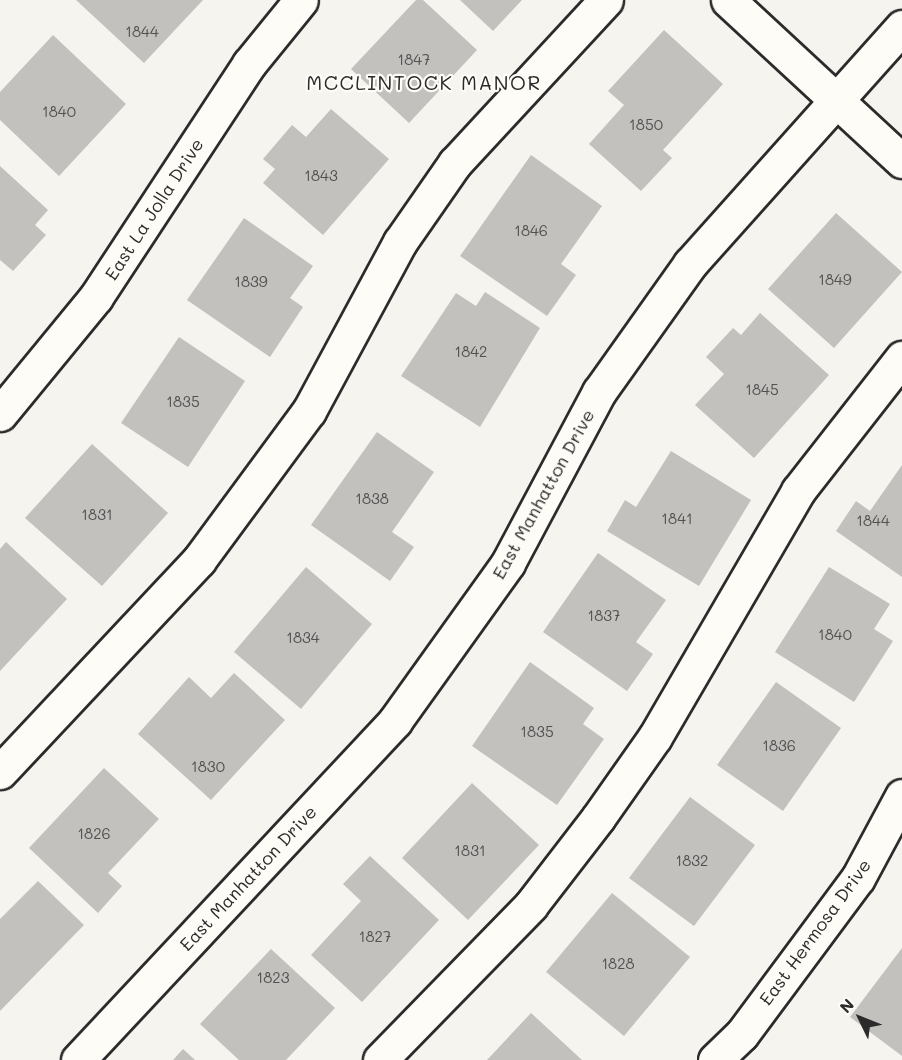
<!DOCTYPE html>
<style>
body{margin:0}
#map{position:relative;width:902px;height:1060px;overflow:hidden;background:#f5f4ef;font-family:Mali,sans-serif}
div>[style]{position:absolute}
.building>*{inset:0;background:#c2c1be}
.roads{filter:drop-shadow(2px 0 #2b2b2b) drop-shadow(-2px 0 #2b2b2b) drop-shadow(0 2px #2b2b2b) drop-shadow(0 -2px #2b2b2b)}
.minor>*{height:33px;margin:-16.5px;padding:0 16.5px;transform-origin:16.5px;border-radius:16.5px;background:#fdfcf7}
span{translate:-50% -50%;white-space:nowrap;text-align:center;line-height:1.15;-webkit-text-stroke:4.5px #fdfcf7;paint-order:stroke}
.number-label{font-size:15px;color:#515050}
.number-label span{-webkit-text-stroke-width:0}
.street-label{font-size:18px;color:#2b2b2b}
.neighbourhood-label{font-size:20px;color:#2b2b2b;letter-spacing:1.5px}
.north{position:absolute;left:830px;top:988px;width:60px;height:60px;-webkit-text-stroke:4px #fdfcf7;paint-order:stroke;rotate:313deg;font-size:16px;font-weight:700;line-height:24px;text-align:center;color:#2b2b2b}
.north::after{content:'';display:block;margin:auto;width:21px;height:27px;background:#2b2b2b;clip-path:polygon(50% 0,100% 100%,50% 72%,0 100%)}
</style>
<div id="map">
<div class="building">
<div style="clip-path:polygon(76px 0,203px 0,144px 63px)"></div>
<div style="clip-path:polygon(416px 0,423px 0,477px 50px,409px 123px,351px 69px)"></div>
<div style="clip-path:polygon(460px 0,522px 0,493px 31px)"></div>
<div style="clip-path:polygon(664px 30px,723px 84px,663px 150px,672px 158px,641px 191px,589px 144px,624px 105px,608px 91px)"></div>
<div style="clip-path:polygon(53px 35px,126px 104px,59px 176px,0 120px,0 92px)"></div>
<div style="clip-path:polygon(331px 109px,389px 159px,323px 235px,263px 183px,275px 169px,263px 159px,292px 125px,306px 137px)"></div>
<div style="clip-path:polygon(531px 155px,602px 206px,561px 264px,576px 275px,547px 316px,460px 256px)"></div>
<div style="clip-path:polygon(0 166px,48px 210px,35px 225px,46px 235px,13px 271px,0 260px)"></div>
<div style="clip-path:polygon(836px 213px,902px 272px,834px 348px,768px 289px)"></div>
<div style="clip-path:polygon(244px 218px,313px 266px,290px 298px,303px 307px,270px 357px,187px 300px)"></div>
<div style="clip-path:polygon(485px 292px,540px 328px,480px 427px,401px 376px,456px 293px,476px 306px)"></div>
<div style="clip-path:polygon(760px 313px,829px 375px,754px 458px,695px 405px,724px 374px,706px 357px,733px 328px,741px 335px)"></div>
<div style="clip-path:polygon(179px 337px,245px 381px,188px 467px,121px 423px)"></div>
<div style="clip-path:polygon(377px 432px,434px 472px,392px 532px,414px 547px,390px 581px,311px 525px)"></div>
<div style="clip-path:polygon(92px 444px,168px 513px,102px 586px,25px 518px)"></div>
<div style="clip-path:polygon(671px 451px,751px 500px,699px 586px,607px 531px,625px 500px,636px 507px)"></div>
<div style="clip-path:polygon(902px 465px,902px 577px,836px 531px,856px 501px,870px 511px)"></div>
<div style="clip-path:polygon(6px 542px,67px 599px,0 671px,0 549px)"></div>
<div style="clip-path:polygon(598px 553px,666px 600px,636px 642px,653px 654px,627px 691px,543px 632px)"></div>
<div style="clip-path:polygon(306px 567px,372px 624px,301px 709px,234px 652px)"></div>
<div style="clip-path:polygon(829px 567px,890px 604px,874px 629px,893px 641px,854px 702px,775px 652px)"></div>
<div style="clip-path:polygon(530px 662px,594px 708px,583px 724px,604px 739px,557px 805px,472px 746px)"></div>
<div style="clip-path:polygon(234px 673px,285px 720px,211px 800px,138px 734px,189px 677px,211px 698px)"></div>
<div style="clip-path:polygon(776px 682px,841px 728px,783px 811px,717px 765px)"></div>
<div style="clip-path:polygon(104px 768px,159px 819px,108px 873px,122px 886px,98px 913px,29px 848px)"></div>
<div style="clip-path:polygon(472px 783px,539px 845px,468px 920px,402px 858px)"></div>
<div style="clip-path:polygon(690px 797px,755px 845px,694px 926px,629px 878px)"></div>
<div style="clip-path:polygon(370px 856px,439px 920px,362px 1002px,311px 955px,361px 901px,343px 884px)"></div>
<div style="clip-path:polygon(38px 881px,84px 925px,0 1011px,0 919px)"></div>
<div style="clip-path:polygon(612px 893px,690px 957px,624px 1036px,546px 972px)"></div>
<div style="clip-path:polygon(902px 948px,902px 1056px,850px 1017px)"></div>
<div style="clip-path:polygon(271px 949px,335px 1008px,286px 1060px,239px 1060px,200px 1024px)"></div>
<div style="clip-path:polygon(531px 1013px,582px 1060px,487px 1060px)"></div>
<div style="clip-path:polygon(183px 1049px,195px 1060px,173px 1060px)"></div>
</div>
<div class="roads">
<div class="minor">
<div style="left:728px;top:0;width:237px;rotate:42.8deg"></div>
<div style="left:0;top:414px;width:151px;rotate:-50.6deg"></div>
<div style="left:96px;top:297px;width:279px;rotate:-56.7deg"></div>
<div style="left:249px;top:64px;width:82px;rotate:-50.9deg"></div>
<div style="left:0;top:772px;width:291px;rotate:-46.8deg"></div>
<div style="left:199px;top:560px;width:185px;rotate:-53.6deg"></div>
<div style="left:309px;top:411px;width:192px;rotate:-61.7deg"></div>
<div style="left:400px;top:242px;width:96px;rotate:-55.2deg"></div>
<div style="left:455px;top:163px;width:222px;rotate:-47.2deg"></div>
<div style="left:78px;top:1060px;width:464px;rotate:-46.9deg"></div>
<div style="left:395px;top:721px;width:194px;rotate:-54.4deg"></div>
<div style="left:508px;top:563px;width:194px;rotate:-62deg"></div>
<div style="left:599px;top:392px;width:157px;rotate:-54.6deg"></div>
<div style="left:690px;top:264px;width:318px;rotate:-48.2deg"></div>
<div style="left:380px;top:1060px;width:216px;rotate:-45.7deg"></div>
<div style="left:531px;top:905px;width:110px;rotate:-52.4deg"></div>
<div style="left:598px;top:818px;width:99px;rotate:-54.9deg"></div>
<div style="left:655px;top:737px;width:285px;rotate:-59.8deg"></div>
<div style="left:798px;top:491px;width:169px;rotate:-52deg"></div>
<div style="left:715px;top:1060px;width:37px;rotate:-44deg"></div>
<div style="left:742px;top:1034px;width:194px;rotate:-53.4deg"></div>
<div style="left:858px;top:878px;width:93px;rotate:-61.8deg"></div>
</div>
</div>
<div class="number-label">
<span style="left:142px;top:32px">1844</span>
<span style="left:414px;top:60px">1847</span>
<span style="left:59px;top:112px">1840</span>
<span style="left:646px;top:125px">1850</span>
<span style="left:321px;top:176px">1843</span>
<span style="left:531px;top:231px">1846</span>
<span style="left:835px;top:280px">1849</span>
<span style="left:251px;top:282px">1839</span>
<span style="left:471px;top:352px">1842</span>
<span style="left:762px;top:390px">1845</span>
<span style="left:183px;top:402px">1835</span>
<span style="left:372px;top:499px">1838</span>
<span style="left:97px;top:515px">1831</span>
<span style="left:677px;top:519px">1841</span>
<span style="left:873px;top:521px">1844</span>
<span style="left:604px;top:616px">1837</span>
<span style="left:835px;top:635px">1840</span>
<span style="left:303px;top:638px">1834</span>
<span style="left:537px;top:732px">1835</span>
<span style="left:779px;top:746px">1836</span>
<span style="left:208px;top:767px">1830</span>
<span style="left:94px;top:834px">1826</span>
<span style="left:470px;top:851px">1831</span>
<span style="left:692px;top:861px">1832</span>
<span style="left:375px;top:937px">1827</span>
<span style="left:618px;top:964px">1828</span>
<span style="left:273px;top:978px">1823</span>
</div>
<div class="street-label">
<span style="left:154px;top:209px;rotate:-57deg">East La Jolla Drive</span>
<span style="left:543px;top:494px;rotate:-61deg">East Manhatton Drive</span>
<span style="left:248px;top:878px;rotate:-47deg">East Manhatton Drive</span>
<span style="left:815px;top:932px;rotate:-54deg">East Hermosa Drive</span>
</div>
<div class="neighbourhood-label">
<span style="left:424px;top:82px">MCCLINTOCK MANOR</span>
</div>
<div class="north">N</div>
</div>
